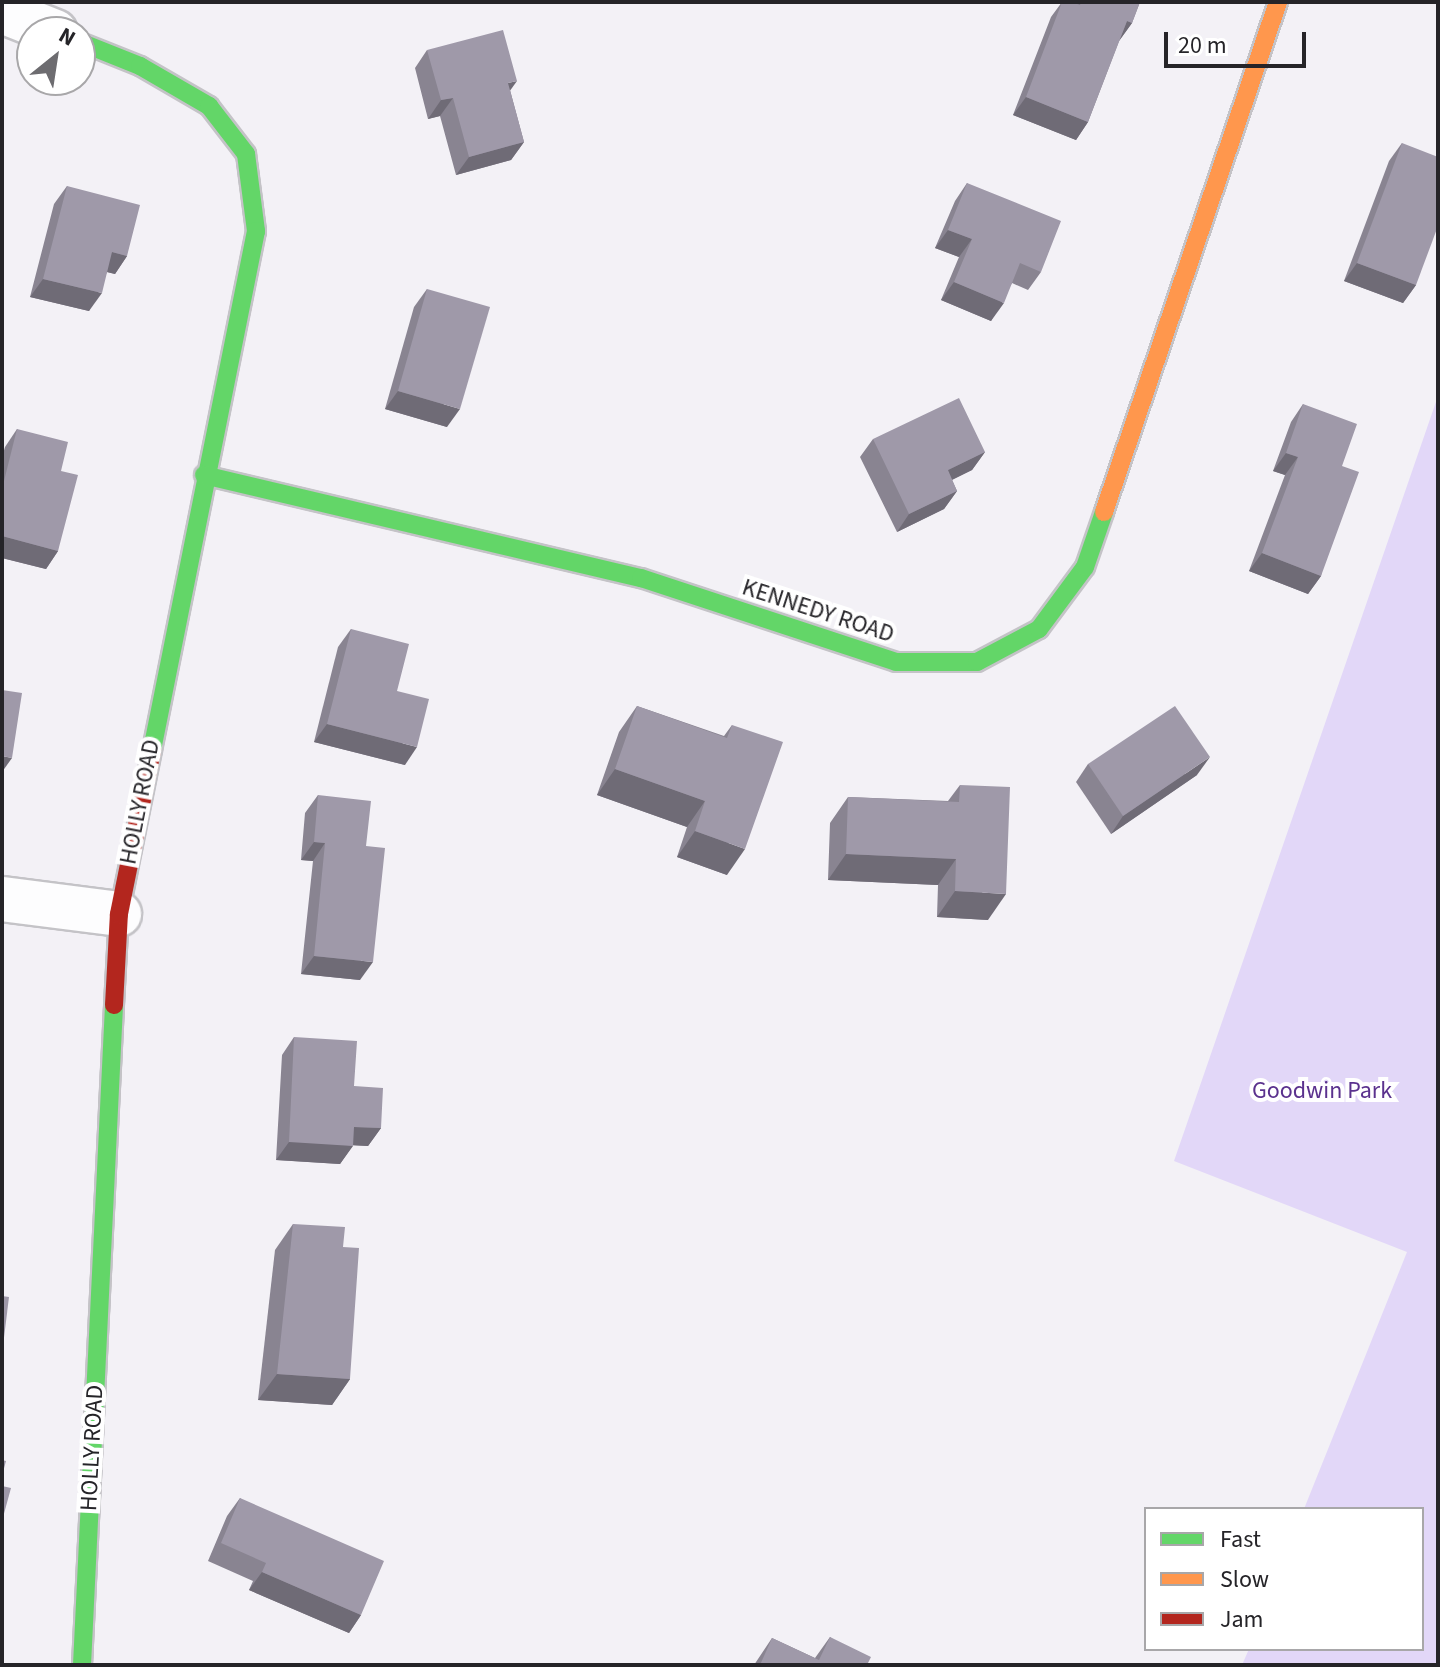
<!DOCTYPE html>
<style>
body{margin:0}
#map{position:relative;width:1440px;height:1667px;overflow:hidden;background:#f3f1f6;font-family:"Source Sans 3",sans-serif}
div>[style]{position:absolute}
.green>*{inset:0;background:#e2d7f8}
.roads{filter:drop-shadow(2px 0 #c4c3c7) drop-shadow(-2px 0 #c4c3c7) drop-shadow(0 2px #c4c3c7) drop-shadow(0 -2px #c4c3c7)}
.street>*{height:44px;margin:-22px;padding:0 22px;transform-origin:22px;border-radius:22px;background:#fdfdfe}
.fast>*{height:18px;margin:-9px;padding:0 9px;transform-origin:9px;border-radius:9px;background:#63d668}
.slow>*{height:18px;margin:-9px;padding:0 9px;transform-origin:9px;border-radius:9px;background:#ff974d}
.jam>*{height:18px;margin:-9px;padding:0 9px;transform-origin:9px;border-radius:9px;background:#b3261e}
.wall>*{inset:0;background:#898491}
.shaded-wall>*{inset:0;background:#6f6b76}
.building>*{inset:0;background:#9f99a9}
span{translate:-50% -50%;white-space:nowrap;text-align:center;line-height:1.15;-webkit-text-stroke:8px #fff;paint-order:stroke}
.street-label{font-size:24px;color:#252428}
.park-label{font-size:24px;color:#5b328e}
.frame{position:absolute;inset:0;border:4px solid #252428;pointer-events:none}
.legend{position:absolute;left:1144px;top:1507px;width:280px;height:144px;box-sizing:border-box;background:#fff;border:2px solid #a8a7a9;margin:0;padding:10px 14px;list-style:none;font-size:24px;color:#252428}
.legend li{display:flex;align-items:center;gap:16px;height:40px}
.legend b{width:40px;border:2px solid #a8a7a9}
.north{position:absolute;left:16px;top:16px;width:80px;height:80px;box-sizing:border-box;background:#fff;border:2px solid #a8a7a9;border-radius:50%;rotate:30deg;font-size:22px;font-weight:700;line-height:32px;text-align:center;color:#252428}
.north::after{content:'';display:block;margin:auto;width:28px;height:36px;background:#6d6c70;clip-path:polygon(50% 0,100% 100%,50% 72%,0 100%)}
.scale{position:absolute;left:1164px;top:32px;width:142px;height:36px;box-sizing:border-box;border:4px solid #252428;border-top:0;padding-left:10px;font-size:24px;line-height:28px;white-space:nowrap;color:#252428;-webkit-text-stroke:6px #fff;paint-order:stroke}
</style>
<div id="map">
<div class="green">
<div style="clip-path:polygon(1438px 396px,1438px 1665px,1242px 1665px,1249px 1649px,1422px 1649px,1422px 1509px,1304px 1509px,1407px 1252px,1174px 1161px)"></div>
</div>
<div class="roads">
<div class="street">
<div style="left:2px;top:11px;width:57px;rotate:21.6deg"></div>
<div style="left:2px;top:899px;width:118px;rotate:7.3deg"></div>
</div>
<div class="fast">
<div style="left:80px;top:42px;width:65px;rotate:21.8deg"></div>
<div style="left:140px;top:66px;width:80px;rotate:30.1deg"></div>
<div style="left:209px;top:106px;width:61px;rotate:52.4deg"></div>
<div style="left:246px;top:154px;width:78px;rotate:82.6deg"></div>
<div style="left:256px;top:231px;width:529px;rotate:101.33deg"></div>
<div style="left:204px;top:475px;width:449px;rotate:13.3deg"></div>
<div style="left:641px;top:578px;width:268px;rotate:18.2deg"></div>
<div style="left:896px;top:662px;width:81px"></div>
<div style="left:977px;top:662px;width:70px;rotate:-28deg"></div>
<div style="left:1039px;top:629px;width:77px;rotate:-53.4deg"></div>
<div style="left:1085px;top:567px;width:58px;rotate:-70.9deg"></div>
<div style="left:82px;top:1665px;width:661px;rotate:-87.22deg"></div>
</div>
<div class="slow">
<div style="left:1104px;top:512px;width:539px;rotate:-71.16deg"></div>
</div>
<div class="jam">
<div style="left:114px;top:1005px;width:91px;rotate:-86.9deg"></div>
<div style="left:119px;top:914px;width:167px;rotate:-78.6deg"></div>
</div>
</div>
<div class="wall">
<div style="clip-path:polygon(1062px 2px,1075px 3px,1075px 2px,1140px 2px,1132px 23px,1119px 41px,1088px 122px,1076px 140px,1013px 115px,1051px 17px)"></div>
<div style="clip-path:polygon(427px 50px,510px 90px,524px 142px,511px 160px,456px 175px,440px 116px,428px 119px,415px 68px)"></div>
<div style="clip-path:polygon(1402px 143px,1416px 285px,1403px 303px,1344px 281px,1389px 161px)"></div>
<div style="clip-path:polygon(967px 183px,1041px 272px,1028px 290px,1012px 283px,991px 321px,941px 300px,959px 257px,935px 248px,955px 201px)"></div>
<div style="clip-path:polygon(67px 186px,127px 256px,115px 274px,107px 272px,89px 311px,30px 297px,54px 204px)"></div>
<div style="clip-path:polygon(427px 289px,447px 427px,385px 409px,414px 307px)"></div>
<div style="clip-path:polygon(1303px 404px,1342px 466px,1321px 576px,1308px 594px,1249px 571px,1285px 475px,1273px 471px,1291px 422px)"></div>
<div style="clip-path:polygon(17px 429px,61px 471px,58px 551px,46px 569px,2px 558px,2px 457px,5px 447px)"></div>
<div style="clip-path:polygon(873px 439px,985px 452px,972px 470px,952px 480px,957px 491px,944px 509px,897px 532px,860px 457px)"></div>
<div style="clip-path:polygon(351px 629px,397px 691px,405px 765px,314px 742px,338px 647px)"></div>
<div style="clip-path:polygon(637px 706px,724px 736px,732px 725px,727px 875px,677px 857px,687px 827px,597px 795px,619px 732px)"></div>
<div style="clip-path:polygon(1088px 764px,1197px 775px,1111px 834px,1076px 782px)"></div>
<div style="clip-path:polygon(960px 785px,988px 920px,937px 917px,938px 885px,828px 880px,830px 823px,848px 797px,948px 801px)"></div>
<div style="clip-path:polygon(318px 795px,366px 846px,360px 980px,301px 974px,313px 861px,301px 860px,305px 813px)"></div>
<div style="clip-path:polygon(294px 1037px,354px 1086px,381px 1128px,368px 1146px,353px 1145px,340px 1164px,276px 1160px,282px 1055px)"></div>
<div style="clip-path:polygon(293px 1224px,343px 1247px,350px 1379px,332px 1405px,258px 1400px,275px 1250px)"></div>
<div style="clip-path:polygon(240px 1498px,361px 1615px,349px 1633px,249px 1590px,253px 1581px,208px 1561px,227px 1516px)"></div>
<div style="clip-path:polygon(830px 1637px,867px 1665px,754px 1665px,772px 1638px,815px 1658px)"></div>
</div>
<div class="shaded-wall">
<div style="clip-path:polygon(1127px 21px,1132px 23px,1119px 41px)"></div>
<div style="clip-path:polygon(517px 81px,504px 99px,508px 83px)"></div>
<div style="clip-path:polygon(1026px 97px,1088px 122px,1076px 140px,1013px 115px)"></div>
<div style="clip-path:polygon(453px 98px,440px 116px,428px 119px,441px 100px)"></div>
<div style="clip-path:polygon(524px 142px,511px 160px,456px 175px,469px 157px)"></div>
<div style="clip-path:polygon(948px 230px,972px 239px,959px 257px,935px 248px)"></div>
<div style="clip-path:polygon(112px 252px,127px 256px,115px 274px,99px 270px)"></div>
<div style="clip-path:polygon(1357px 263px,1416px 285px,1403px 303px,1344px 281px)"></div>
<div style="clip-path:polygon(43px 279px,102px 293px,89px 311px,30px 297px)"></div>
<div style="clip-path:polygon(954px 282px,1004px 303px,991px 321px,941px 300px)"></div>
<div style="clip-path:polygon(398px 391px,460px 409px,447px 427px,385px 409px)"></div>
<div style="clip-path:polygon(985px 452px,972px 470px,935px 488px,948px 470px)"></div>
<div style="clip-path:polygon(1286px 453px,1298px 457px,1285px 475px,1273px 471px)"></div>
<div style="clip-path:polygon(957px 491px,944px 509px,897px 532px,909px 514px)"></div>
<div style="clip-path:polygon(2px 536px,58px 551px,46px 569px,2px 558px)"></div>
<div style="clip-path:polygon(1262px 553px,1321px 576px,1308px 594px,1249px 571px)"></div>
<div style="clip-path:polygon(327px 724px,417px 747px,405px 765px,314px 742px)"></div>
<div style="clip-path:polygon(2px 756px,12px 758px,2px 772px)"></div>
<div style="clip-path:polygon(1210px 757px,1197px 775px,1111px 834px,1123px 816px)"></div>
<div style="clip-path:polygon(615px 769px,705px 801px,687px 827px,597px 795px)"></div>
<div style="clip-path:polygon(695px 831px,745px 849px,727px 875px,677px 857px)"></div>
<div style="clip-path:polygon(314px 842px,325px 843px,313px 861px,301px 860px)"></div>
<div style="clip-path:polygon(846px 854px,956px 859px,938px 885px,828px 880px)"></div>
<div style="clip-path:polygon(955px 891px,1006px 894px,988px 920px,937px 917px)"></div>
<div style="clip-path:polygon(314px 956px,373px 962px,360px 980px,301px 974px)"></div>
<div style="clip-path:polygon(354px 1127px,381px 1128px,368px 1146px,346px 1145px,353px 1146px,340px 1164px,276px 1160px,289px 1142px)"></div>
<div style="clip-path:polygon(277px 1374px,350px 1379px,332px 1405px,258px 1400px)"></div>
<div style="clip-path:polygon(262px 1572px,361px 1615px,349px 1633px,249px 1590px)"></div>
</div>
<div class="building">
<div style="clip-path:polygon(1062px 2px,1072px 2px,1080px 5px,1081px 2px,1140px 2px,1132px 23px,1127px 21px,1088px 122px,1026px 97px)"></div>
<div style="clip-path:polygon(503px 30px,517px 81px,508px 83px,524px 142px,469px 157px,453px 98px,441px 100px,427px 50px)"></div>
<div style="clip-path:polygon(1402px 143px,1438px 157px,1438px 226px,1416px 285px,1357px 263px)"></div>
<div style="clip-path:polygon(967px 183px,1061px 221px,1041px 272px,1020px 263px,1004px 303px,954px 282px,972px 239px,948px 230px)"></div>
<div style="clip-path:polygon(67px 186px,140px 205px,127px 256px,112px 252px,102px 293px,43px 279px)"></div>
<div style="clip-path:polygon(427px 289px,490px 307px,460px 409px,398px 391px)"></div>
<div style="clip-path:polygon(959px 398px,985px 452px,948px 470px,957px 491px,909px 514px,873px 439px)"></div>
<div style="clip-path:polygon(1303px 404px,1357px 424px,1342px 466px,1359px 472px,1321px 576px,1262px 553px,1298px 457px,1286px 453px)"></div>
<div style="clip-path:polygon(17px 429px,68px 442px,61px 471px,78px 475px,58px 551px,2px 536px,2px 489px)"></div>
<div style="clip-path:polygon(351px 629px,409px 644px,397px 691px,429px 699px,417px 747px,327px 724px)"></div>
<div style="clip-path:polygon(2px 690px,22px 693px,12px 758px,2px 756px)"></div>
<div style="clip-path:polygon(637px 706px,727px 738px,732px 725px,783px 742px,745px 849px,695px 831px,705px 801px,615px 769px)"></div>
<div style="clip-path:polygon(1175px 706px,1210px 757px,1123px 816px,1088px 764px)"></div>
<div style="clip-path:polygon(960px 785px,1010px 787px,1006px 894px,955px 891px,956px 859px,846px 854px,848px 797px,959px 802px)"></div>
<div style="clip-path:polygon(318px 795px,371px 801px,366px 846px,385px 848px,373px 962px,314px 956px,325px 843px,314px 842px)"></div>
<div style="clip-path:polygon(294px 1037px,357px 1041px,354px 1086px,383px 1088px,381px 1128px,354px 1127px,353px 1146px,289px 1142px)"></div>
<div style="clip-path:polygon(293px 1224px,345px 1227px,343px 1247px,359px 1248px,350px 1379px,277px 1374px)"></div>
<div style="clip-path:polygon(2px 1296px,9px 1297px,2px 1354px)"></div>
<div style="clip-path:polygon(2px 1460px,6px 1461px,2px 1476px)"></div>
<div style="clip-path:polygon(2px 1486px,11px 1488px,2px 1521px)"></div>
<div style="clip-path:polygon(240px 1498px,384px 1561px,361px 1615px,262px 1572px,266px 1563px,221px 1543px)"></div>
<div style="clip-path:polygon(830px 1637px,871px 1657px,867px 1665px,760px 1665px,772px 1638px,819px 1660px)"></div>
</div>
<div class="street-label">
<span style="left:818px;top:611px;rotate:18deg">KENNEDY ROAD</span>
<span style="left:140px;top:802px;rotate:-79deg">HOLLY ROAD</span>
<span style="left:92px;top:1448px;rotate:-87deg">HOLLY ROAD</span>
</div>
<div class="park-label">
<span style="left:1322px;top:1091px">Goodwin Park</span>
</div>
<div class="frame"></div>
<ul class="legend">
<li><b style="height:10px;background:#63d668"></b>Fast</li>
<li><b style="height:10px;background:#ff974d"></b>Slow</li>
<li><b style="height:10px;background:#b3261e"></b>Jam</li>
</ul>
<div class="north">N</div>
<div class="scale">20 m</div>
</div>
